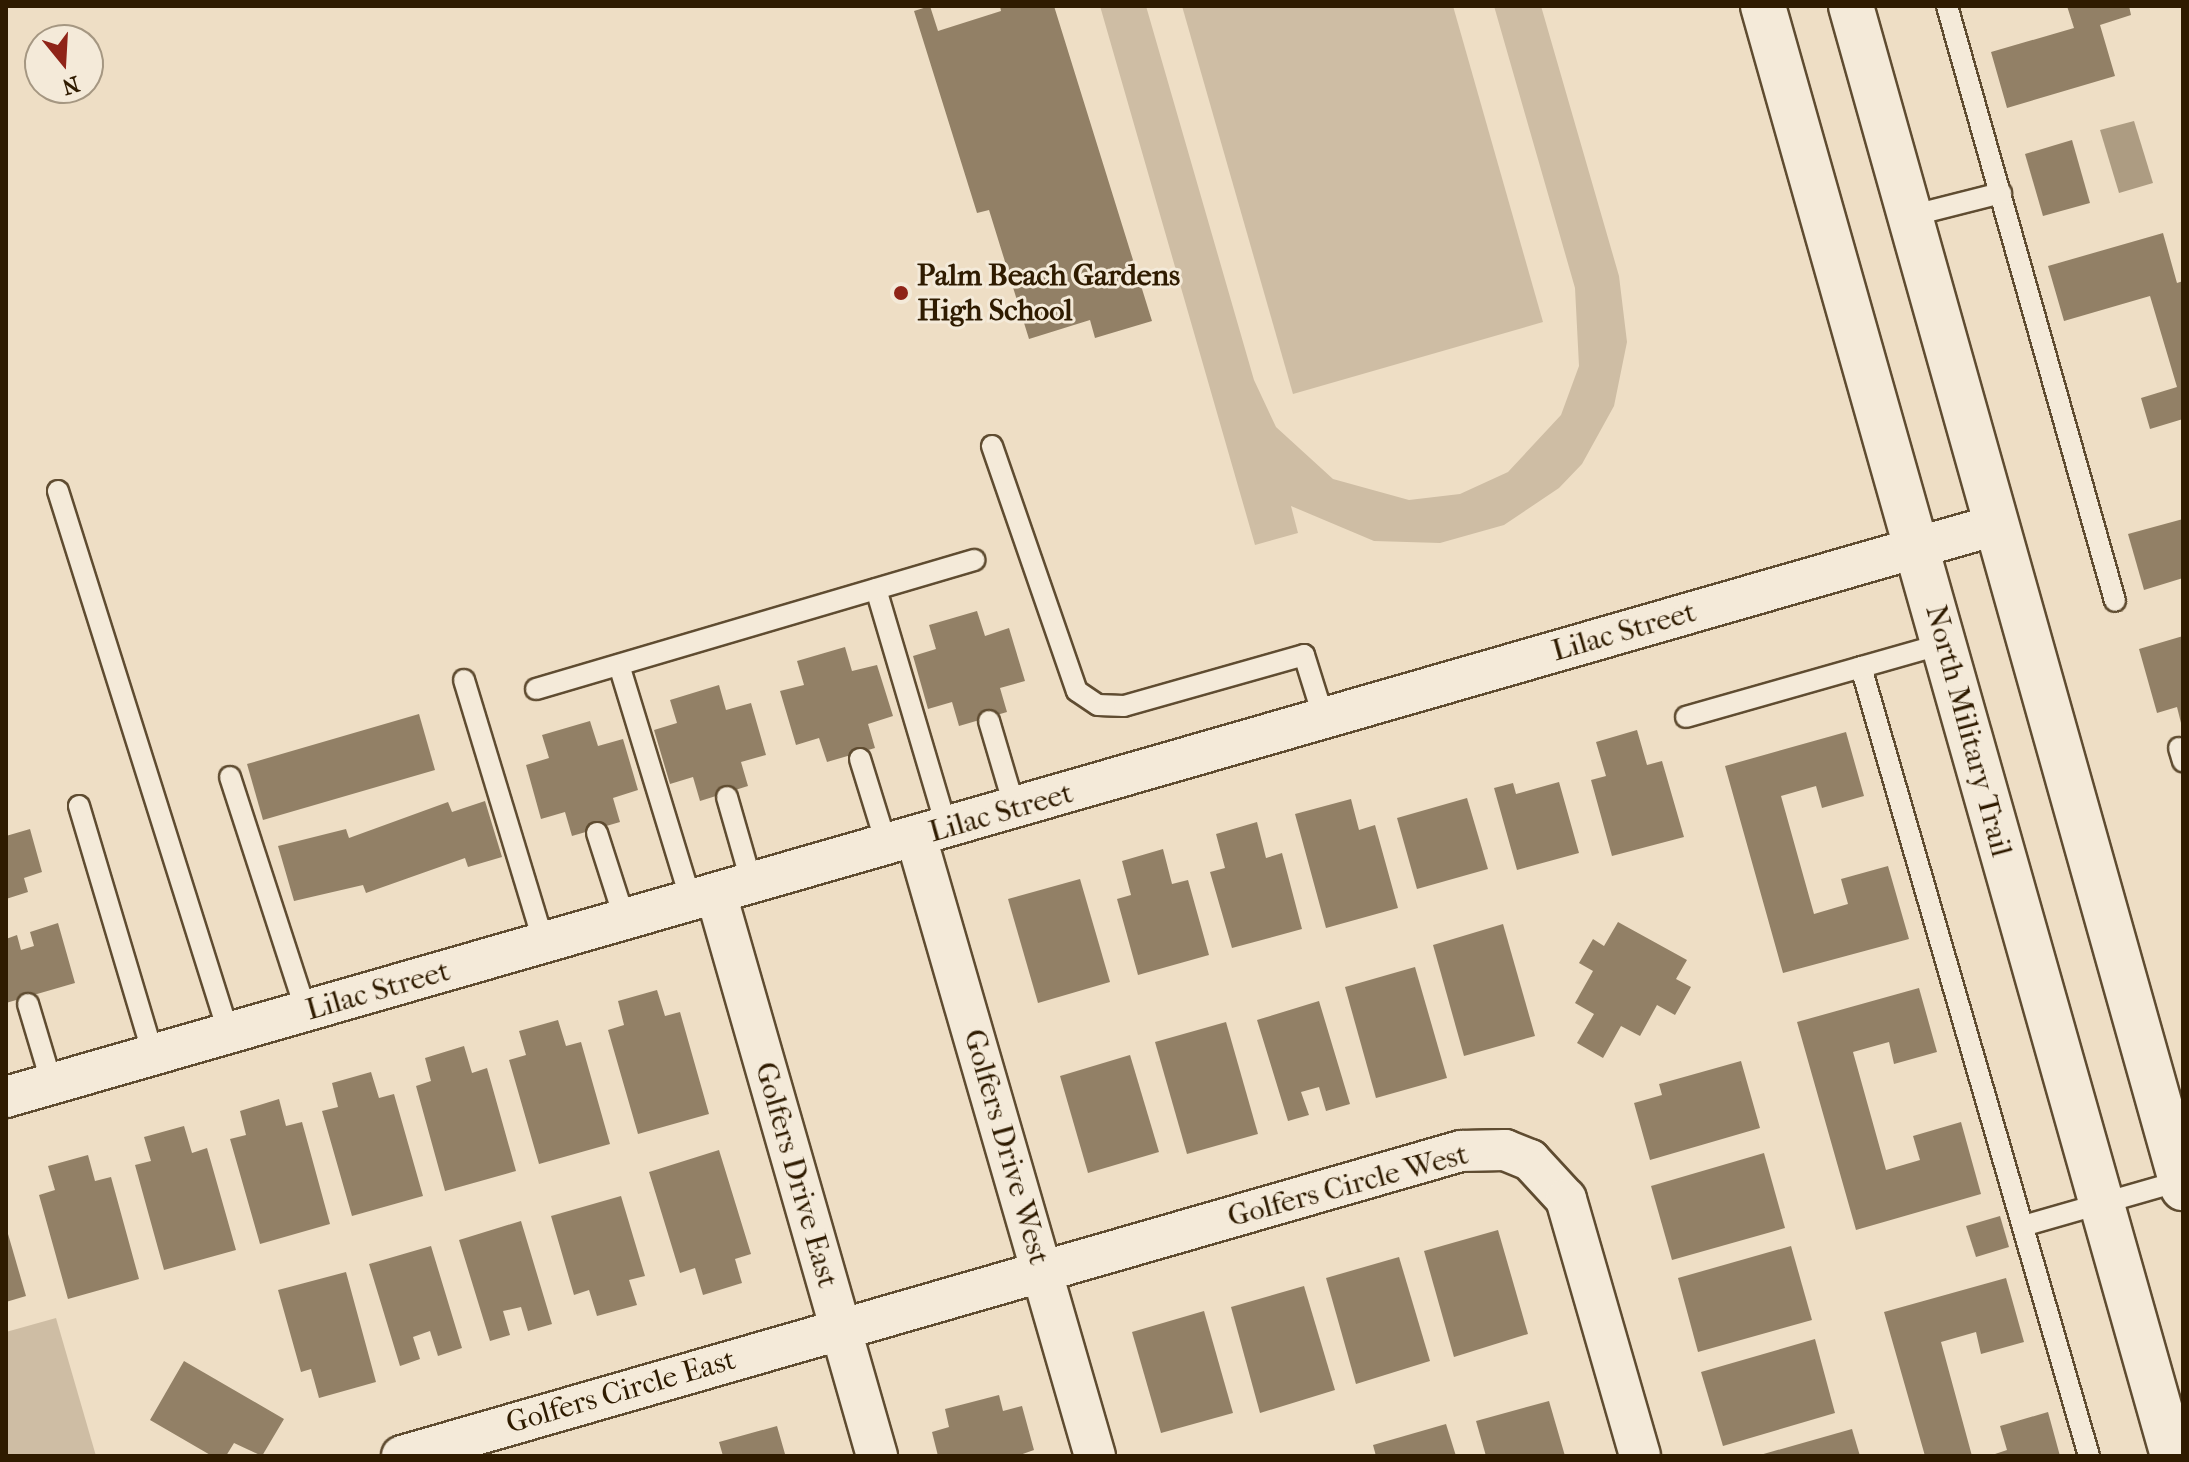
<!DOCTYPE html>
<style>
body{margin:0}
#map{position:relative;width:2189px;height:1462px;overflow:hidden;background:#eedec5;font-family:"IM FELL French Canon",serif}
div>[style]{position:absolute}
.green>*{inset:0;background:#cebda4}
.water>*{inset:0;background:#ad9c82}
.building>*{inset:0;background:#928066}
.roads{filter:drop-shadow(2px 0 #5f4c31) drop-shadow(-2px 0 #5f4c31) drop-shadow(0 2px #5f4c31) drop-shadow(0 -2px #5f4c31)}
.lane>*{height:20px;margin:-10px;padding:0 10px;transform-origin:10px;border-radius:10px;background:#f4ead9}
.street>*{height:40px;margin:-20px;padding:0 20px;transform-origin:20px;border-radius:20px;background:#f4ead9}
.secondary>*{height:44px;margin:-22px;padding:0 22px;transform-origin:22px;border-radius:22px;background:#f4ead9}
.dots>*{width:22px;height:22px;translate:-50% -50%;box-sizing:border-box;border:4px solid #f4ead9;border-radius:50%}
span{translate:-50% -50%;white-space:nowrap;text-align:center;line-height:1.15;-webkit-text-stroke:6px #f4ead9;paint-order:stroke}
.poi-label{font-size:30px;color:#2f1b00;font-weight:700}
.left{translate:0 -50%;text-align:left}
.street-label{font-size:30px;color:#2f1b00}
.frame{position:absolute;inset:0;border:8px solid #2f1b00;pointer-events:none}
.north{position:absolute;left:24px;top:24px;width:80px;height:80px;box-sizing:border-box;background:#f4ead9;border:2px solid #a59782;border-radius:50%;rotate:162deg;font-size:22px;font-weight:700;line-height:32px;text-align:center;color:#2f1b00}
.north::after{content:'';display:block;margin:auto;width:28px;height:36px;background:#8f2418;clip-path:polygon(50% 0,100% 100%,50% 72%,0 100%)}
</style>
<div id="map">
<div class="green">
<div style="clip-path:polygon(1100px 6px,1146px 6px,1254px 380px,1276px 427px,1333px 479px,1409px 500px,1460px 494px,1508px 472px,1561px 415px,1579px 366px,1575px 288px,1494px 6px,1541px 6px,1619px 276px,1627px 342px,1614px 406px,1582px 464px,1559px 488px,1504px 525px,1440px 543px,1374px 541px,1291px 506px,1298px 533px,1255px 545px)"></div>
<div style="clip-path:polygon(1182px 6px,1453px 6px,1543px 322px,1293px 394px)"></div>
<div style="clip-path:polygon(56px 1318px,96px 1456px,6px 1456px,6px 1332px)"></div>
</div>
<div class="water">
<div style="clip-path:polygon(2134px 121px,2153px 183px,2119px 193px,2100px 130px)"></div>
</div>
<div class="building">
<div style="clip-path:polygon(930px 6px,938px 31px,1001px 11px,1000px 6px,1054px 6px,1152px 321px,1095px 338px,1090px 320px,1029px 339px,989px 210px,977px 213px,914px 11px)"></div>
<div style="clip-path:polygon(2067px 6px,2129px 6px,2131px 15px,2100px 25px,2115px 76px,2007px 108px,1991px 52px,2074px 28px)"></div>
<div style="clip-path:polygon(2072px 140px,2090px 203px,2043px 216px,2025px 154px)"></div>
<div style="clip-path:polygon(2163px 233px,2177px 283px,2183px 281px,2183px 419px,2150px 429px,2141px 398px,2177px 387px,2150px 296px,2064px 321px,2048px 266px)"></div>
<div style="clip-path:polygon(2183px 519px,2183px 578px,2144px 590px,2128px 534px)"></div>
<div style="clip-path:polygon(977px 611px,985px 636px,1009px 628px,1025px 681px,1000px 688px,1007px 712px,959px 726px,952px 702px,928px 709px,913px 656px,936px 649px,929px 625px)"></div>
<div style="clip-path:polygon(2183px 636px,2183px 727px,2182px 727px,2177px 707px,2157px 713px,2139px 649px)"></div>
<div style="clip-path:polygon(845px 647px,852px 671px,877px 665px,893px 716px,868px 724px,875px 748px,827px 762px,819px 738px,796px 745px,780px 691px,804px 685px,797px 661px)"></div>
<div style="clip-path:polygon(719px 685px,726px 710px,751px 703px,766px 755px,741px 762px,748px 786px,700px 801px,693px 777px,670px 784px,654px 730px,677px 723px,670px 700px)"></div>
<div style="clip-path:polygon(419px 714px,435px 770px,263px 820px,247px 764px)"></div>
<div style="clip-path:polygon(590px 721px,598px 746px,623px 739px,638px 790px,613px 798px,620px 822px,572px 836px,565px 812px,541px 819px,526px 765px,549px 758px,542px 735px)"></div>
<div style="clip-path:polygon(1637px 730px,1647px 765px,1662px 761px,1684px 837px,1612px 856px,1591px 780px,1606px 776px,1596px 742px)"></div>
<div style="clip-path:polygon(1846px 732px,1864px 796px,1822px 808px,1816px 786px,1781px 796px,1814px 914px,1848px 904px,1841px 879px,1888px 866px,1909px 939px,1783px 973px,1725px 766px)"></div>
<div style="clip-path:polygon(1559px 782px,1579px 853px,1517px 870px,1494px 788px,1513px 783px,1516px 794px)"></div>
<div style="clip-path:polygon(1467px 798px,1488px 869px,1417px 889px,1397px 818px)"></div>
<div style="clip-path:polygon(1351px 799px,1359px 830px,1375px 825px,1398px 908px,1326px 928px,1295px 814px)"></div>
<div style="clip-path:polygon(485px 801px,502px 857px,468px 867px,465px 858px,366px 893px,363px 885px,294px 901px,278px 846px,346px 829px,349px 838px,448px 802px,452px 812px)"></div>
<div style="clip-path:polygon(1257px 822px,1266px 858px,1282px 853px,1302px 929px,1232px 948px,1210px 872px,1225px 868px,1216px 834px)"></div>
<div style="clip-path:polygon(30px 829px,42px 872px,24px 878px,28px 892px,6px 899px,6px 836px)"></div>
<div style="clip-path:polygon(1163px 849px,1172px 884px,1188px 880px,1209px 955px,1138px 975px,1117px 899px,1131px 895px,1122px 861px)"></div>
<div style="clip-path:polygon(1080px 879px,1110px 982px,1038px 1003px,1008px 899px)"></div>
<div style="clip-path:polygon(1618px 922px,1687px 960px,1676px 979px,1691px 987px,1675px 1015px,1657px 1005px,1640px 1036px,1621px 1026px,1603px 1058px,1577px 1043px,1594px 1014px,1575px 1003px,1593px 971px,1579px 963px,1593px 939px,1604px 946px)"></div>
<div style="clip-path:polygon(58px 923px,75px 983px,6px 1003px,6px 939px,17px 935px,21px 950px,34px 946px,30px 932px)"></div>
<div style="clip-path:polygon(1503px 924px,1535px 1036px,1464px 1056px,1433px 945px)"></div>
<div style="clip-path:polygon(1415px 967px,1447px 1078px,1376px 1098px,1345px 987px)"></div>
<div style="clip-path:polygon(1919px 988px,1937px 1052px,1894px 1064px,1889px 1042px,1853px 1052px,1886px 1170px,1920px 1160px,1913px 1136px,1961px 1122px,1981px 1194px,1856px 1230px,1797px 1022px)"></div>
<div style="clip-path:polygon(657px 990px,665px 1016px,680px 1012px,709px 1114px,638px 1134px,608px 1030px,624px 1025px,618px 1001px)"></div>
<div style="clip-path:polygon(1319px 1001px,1350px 1104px,1326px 1111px,1319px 1087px,1301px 1092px,1309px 1115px,1288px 1121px,1257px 1020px)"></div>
<div style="clip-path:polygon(558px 1020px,566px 1046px,581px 1042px,610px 1144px,539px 1164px,509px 1060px,526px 1055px,519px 1031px)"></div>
<div style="clip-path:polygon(1226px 1022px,1258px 1134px,1187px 1154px,1155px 1042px)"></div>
<div style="clip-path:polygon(464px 1046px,472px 1073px,487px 1068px,516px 1171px,445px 1191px,416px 1086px,431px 1081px,425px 1058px)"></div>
<div style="clip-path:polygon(1130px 1055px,1159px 1152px,1088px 1173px,1060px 1076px)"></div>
<div style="clip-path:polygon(1741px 1061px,1760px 1128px,1650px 1160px,1634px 1103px,1662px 1095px,1659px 1084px)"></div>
<div style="clip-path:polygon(371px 1072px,379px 1098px,394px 1094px,423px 1196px,352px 1216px,322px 1111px,338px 1107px,332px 1083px)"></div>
<div style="clip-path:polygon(279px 1099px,286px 1126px,302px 1122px,330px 1224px,260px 1244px,230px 1139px,246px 1135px,240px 1111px)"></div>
<div style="clip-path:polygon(184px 1126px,192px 1153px,207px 1148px,236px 1250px,164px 1270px,135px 1165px,151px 1161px,144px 1137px)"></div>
<div style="clip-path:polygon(719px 1150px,751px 1254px,735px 1259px,742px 1283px,703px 1295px,695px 1268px,680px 1273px,649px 1172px)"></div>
<div style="clip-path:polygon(1764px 1153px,1785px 1228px,1672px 1260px,1651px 1186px)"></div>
<div style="clip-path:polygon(88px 1155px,95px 1181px,111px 1177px,139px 1279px,68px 1299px,39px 1195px,55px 1190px,48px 1166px)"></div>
<div style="clip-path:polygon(621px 1196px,645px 1276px,629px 1280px,637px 1305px,597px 1316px,589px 1290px,574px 1295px,551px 1216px)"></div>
<div style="clip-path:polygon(2000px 1216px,2009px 1247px,1976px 1257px,1966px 1226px)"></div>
<div style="clip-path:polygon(521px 1221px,552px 1324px,528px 1331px,521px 1307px,503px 1311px,510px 1335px,490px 1341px,459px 1240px)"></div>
<div style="clip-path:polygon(6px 1227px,26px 1296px,6px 1302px)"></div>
<div style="clip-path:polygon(1498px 1230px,1528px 1334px,1454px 1357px,1424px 1251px)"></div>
<div style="clip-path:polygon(431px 1246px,462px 1348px,438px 1356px,430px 1331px,413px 1337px,420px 1359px,400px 1366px,369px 1264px)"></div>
<div style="clip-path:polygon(1791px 1246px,1812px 1320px,1698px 1352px,1678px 1278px)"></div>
<div style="clip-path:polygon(1399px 1257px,1430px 1361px,1356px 1384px,1326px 1278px)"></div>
<div style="clip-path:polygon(346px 1272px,376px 1382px,319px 1398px,311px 1369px,301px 1372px,278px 1290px)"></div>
<div style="clip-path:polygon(2006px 1278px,2024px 1342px,1981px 1354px,1976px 1332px,1941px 1342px,1972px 1456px,1925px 1456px,1884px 1312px)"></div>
<div style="clip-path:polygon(1304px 1286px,1335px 1390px,1260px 1413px,1231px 1307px)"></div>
<div style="clip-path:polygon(1204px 1311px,1233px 1413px,1161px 1433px,1132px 1332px)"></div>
<div style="clip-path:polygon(1815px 1339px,1835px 1413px,1723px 1446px,1701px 1372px)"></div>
<div style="clip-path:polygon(184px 1361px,284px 1419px,262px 1456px,234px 1443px,226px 1456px,212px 1456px,150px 1420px)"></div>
<div style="clip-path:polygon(999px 1395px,1003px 1411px,1022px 1406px,1034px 1450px,1017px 1456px,938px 1456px,932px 1432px,949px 1427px,945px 1409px)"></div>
<div style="clip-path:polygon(1549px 1401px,1565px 1456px,1486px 1456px,1476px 1421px)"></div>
<div style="clip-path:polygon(2048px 1412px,2060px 1456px,1989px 1456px,2007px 1450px,2000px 1426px)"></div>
<div style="clip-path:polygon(1446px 1424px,1456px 1456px,1376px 1456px,1373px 1445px)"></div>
<div style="clip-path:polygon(777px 1426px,785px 1454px,794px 1456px,723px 1456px,719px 1442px)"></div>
<div style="clip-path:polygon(1852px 1429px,1860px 1456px,1761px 1456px,1760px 1455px)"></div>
</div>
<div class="roads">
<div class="lane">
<div style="left:1947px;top:6px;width:618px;rotate:74.23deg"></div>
<div style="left:1910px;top:216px;width:94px;rotate:-14.2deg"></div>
<div style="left:992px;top:446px;width:259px;rotate:70.9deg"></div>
<div style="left:1077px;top:691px;width:25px;rotate:34deg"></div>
<div style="left:1098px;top:705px;width:26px;rotate:2deg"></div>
<div style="left:1124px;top:706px;width:187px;rotate:-15.8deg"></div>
<div style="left:1304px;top:655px;width:67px;rotate:72.6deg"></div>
<div style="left:58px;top:491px;width:569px;rotate:72.52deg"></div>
<div style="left:876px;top:589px;width:250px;rotate:73.5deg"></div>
<div style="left:619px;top:665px;width:247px;rotate:73deg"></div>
<div style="left:1861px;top:667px;width:821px;rotate:73.88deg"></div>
<div style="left:464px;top:680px;width:275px;rotate:73.1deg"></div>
<div style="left:536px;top:689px;width:457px;rotate:-16.4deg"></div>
<div style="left:1686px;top:717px;width:269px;rotate:-15.9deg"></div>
<div style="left:989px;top:721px;width:92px;rotate:73.5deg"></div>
<div style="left:2179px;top:748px;width:14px;rotate:73deg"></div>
<div style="left:860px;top:759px;width:91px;rotate:72.8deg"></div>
<div style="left:230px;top:777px;width:246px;rotate:72deg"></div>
<div style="left:727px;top:797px;width:91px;rotate:74deg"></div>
<div style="left:79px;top:806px;width:260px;rotate:73.4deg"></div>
<div style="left:597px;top:833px;width:91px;rotate:72.2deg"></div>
<div style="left:28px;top:1004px;width:84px;rotate:73.3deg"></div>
<div style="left:2023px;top:1226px;width:166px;rotate:-16deg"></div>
</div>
<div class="street">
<div style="left:916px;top:837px;width:644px;rotate:73.87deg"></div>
<div style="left:716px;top:894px;width:585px;rotate:74.01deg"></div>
<div style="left:6px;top:1097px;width:2070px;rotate:-16.04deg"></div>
<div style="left:402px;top:1456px;width:1102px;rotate:-16.07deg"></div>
<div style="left:1461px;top:1151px;width:44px;rotate:-1.3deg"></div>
<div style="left:1505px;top:1150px;width:27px;rotate:22deg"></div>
<div style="left:1530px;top:1160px;width:53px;rotate:47.3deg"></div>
<div style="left:1566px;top:1199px;width:267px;rotate:73.9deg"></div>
</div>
<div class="secondary">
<div style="left:1763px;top:6px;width:1507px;rotate:74.21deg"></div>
<div style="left:1851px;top:6px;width:1228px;rotate:74.31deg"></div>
</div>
</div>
<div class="dots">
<div style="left:901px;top:293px;background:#8f2418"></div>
</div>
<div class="poi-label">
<span class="left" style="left:917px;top:293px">Palm Beach Gardens<br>High School</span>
</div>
<div class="street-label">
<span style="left:1624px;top:632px;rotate:-16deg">Lilac Street</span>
<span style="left:1968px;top:731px;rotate:75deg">North Military Trail</span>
<span style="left:1001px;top:813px;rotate:-16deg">Lilac Street</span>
<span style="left:378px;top:991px;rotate:-16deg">Lilac Street</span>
<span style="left:1006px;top:1147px;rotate:74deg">Golfers Drive West</span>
<span style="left:796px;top:1175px;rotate:74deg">Golfers Drive East</span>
<span style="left:1348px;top:1186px;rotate:-15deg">Golfers Circle West</span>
<span style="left:621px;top:1392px;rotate:-16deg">Golfers Circle East</span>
</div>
<div class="frame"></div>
<div class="north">N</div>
</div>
